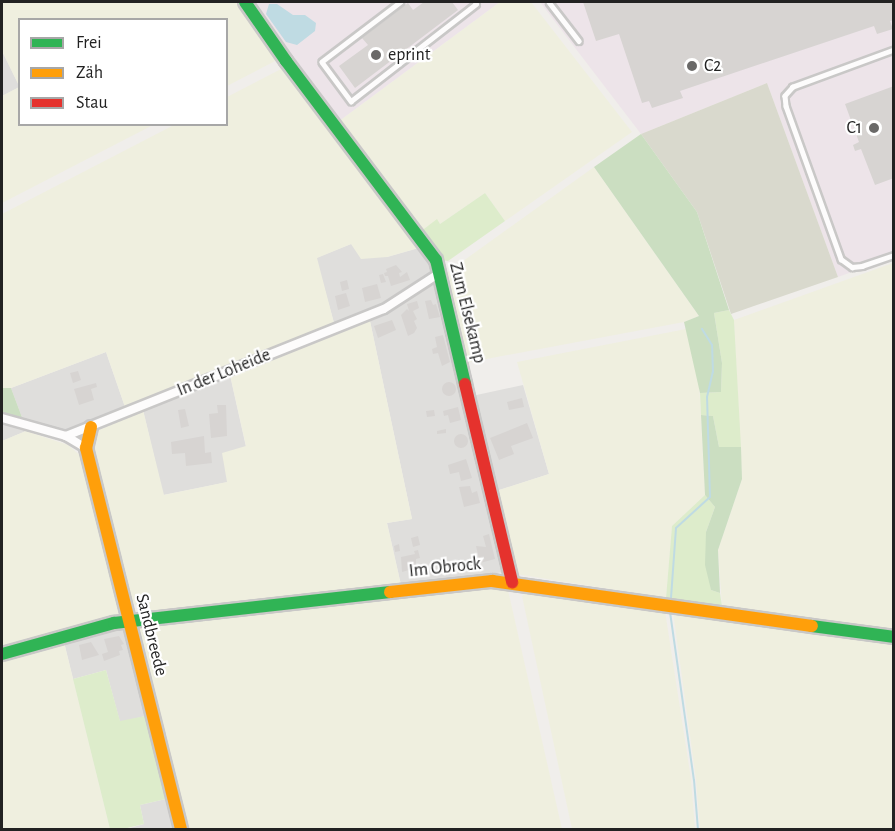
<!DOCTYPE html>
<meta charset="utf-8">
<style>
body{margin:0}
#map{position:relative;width:895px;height:831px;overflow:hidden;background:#f0eeeb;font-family:"Alegreya Sans",sans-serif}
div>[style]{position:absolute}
.residential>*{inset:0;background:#dfdedc}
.industrial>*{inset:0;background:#ede4e9}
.construction>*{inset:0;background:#d9d9cd}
.farmland>*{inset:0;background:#efefdf}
.grass>*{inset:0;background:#ddeccb}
.forest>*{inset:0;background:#cbdec1}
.water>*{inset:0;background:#bfdbe3}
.stream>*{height:2px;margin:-1px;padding:0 1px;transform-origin:1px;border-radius:1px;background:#bfdbe3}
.building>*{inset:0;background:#d7d4d2}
.round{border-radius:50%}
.roads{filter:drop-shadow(2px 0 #c9c8c7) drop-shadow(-2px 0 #c9c8c7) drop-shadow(0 2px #c9c8c7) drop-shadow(0 -2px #c9c8c7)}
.lane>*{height:4.5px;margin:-2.25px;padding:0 2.25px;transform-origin:2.25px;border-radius:2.25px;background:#fdfcfc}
.street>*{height:8px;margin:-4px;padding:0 4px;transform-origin:4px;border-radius:4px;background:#fdfcfc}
.fast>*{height:12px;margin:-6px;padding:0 6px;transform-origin:6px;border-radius:6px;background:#30b455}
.slow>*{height:12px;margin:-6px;padding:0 6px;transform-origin:6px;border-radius:6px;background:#ff9f0a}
.jam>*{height:12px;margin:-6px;padding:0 6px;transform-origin:6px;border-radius:6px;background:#e5322d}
.dots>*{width:16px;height:16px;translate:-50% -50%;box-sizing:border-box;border:3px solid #fff;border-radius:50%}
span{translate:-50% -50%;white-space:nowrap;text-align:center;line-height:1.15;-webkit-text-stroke:4.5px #fff;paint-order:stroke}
.poi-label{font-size:18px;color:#222}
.left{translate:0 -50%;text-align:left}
.right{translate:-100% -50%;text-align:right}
.street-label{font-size:18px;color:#222}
.frame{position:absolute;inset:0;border:3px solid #222;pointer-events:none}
.legend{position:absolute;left:18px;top:18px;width:210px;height:108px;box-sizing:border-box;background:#fff;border:2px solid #a7a7a7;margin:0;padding:8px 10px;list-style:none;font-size:18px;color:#222}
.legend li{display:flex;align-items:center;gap:12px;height:30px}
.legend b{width:30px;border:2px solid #a7a7a7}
</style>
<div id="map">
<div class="residential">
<div style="clip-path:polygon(2px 51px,20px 87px,2px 96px)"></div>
<div style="clip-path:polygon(351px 244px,387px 257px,422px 247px,433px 263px,433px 270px,384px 303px,334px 323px,316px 258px)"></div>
<div style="clip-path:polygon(428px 284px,437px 287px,505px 572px,401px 585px,387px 523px,412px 519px,370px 321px,387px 313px)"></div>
<div style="clip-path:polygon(106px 352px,125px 407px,74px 429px,63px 430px,23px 420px,11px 388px)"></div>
<div style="clip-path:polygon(230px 375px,246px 447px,228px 482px,163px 495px,143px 410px)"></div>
<div style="clip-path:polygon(523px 385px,549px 474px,496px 491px,472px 396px)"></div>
<div style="clip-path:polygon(2px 424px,26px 431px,2px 441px)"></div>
<div style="clip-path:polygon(126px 625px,150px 715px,120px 722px,106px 670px,73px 679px,64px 642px)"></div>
<div style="clip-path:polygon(170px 798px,177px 829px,123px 830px,144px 824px,140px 805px)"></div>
</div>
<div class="industrial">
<div style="clip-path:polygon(247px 2px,500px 2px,338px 122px)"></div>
<div style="clip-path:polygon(540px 2px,893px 2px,893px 257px,838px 277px,767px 83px,641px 134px)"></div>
</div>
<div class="construction">
<div style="clip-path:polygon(767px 83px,838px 277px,731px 314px,697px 212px,641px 134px)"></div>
</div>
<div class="farmland">
<div style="clip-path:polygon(2px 2px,237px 2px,279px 59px,227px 86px,226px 20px,20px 20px,19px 86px,2px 51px)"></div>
<div style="clip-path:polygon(500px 2px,531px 2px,632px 132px,505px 221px,485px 193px,440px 224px,437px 220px,420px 232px,338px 122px)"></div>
<div style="clip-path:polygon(285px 67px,422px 247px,387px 257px,361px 259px,351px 244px,317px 258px,334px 323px,125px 407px,106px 352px,11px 388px,2px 388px,2px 214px,174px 125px,226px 124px,227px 97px)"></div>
<div style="clip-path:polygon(19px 87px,20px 124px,153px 125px,2px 203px,2px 96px)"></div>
<div style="clip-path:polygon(594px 167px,699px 316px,684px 322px,465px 363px,445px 274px)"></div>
<div style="clip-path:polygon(893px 263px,893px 631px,722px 606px,718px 550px,742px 479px,734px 320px)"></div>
<div style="clip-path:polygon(370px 321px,412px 519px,387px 523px,401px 585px,144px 613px,131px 600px,92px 444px,99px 430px,143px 410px,164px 495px,227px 482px,222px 453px,246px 446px,230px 375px)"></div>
<div style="clip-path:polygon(686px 329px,699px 381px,705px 495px,672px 526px,666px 598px,516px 574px,496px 491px,549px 474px,517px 362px)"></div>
<div style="clip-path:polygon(26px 431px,68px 445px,82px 457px,123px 615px,2px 650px,2px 441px)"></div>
<div style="clip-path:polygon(495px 585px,508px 590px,562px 829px,184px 829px,136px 628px)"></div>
<div style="clip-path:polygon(528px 591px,665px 611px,691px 779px,695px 829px,572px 829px,522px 596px)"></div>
<div style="clip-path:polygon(673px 612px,893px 643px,893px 829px,700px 829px,696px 779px)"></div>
<div style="clip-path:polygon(64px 642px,110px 829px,2px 830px,2px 661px)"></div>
</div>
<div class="grass">
<div style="clip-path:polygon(485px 193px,505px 221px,448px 261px,442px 260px,420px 232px,437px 219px,440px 224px)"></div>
<div style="clip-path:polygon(729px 310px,734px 320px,741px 447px,719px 447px,713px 416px,701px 415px,700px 393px,721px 392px,722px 363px,714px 313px)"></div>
<div style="clip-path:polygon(705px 495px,715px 507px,706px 532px,711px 590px,720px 593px,722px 606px,666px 598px,672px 526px)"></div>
<div style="clip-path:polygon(106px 670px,120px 721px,150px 715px,170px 798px,140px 805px,144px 824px,123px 829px,110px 829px,73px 679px)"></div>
</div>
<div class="forest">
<div style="clip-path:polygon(641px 134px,697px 212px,729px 310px,714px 313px,722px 363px,721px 392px,700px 393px,684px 322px,699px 316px,594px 167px)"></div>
<div style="clip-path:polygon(2px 388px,11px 388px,23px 420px,2px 414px)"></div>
<div style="clip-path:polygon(701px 415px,713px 416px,719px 447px,741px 447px,742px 479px,718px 550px,720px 593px,711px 590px,705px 565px,706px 532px,715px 507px,705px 495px)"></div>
</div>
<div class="water">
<div style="clip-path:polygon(269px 4px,277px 4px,293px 15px,305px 15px,316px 23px,315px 31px,297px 45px,286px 42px,266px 14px)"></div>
</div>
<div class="stream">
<div style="left:671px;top:598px;width:70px;rotate:-85.9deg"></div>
<div style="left:676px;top:528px;width:46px;rotate:-42.4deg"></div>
<div style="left:710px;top:497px;width:100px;rotate:-91.7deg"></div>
<div style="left:707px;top:397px;width:26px;rotate:-77deg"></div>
<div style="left:713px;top:372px;width:27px;rotate:-92deg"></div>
<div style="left:712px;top:345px;width:19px;rotate:-122deg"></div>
<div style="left:670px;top:612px;width:170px;rotate:81.9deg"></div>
<div style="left:694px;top:780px;width:50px;rotate:85.4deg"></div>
</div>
<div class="building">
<div style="clip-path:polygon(424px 2px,452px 2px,458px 10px,355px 88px,339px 66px,368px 45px,362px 38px,408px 3px,413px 10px)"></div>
<div style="clip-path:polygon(583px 2px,894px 2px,894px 20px,890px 21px,893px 29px,877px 34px,874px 26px,680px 91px,683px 98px,652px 108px,649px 101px,642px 103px,619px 34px,596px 41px)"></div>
<div style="clip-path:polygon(894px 86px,894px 178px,875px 185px,861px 149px,855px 151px,853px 145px,859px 142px,845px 104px)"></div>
<div style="clip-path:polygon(396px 265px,402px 272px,399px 273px,400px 277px,407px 272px,410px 280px,391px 286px,388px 276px,385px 276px,384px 273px,387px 272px,386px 269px)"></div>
<div style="clip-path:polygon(383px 274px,386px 282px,381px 283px,379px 275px)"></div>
<div style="clip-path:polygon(347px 280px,349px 289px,342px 291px,340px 282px)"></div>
<div style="clip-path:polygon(377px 284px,381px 298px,365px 302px,362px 288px)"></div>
<div style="clip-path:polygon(346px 293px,350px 306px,338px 310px,335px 296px)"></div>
<div style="clip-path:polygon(431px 300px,433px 305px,436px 304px,440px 317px,429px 319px,425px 301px)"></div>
<div style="clip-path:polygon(417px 301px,419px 308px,413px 311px,417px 319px,414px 321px,417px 328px,414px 333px,408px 336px,401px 315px,407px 309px,409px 311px,407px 304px)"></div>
<div style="clip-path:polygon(392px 320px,396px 330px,378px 338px,374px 326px)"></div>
<div style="clip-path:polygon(443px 335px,450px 362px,442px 366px,438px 353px,433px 354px,432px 349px,437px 347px,435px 337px)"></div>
<div style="clip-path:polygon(78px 371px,81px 380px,73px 383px,70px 373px)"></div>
<div class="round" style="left:442px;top:382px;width:14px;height:14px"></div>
<div style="clip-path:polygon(96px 383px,97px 387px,91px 389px,94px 400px,79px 405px,74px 389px)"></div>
<div style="clip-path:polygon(522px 398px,524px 407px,509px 410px,507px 402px)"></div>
<div style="clip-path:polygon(217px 405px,226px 405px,227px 436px,211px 438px,209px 414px,218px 413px)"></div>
<div style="clip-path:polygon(458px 407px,461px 420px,450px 423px,448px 415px,444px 416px,443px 411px)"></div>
<div style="clip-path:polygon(185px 409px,189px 426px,181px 428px,178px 410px)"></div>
<div style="clip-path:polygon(434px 410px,435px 416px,427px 417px,426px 411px)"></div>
<div style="clip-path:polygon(527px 423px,533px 438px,511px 446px,514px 454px,499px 460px,490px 438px)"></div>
<div style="clip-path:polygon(446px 429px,446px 433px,437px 434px,437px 431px)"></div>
<div class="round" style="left:454px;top:434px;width:14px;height:14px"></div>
<div style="clip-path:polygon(204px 436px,205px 453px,211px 452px,212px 463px,186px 466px,185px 453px,172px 454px,171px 442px)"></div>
<div style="clip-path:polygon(466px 459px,472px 478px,461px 481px,459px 472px,450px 474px,448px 465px)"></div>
<div style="clip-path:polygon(470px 486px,472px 493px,477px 491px,480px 503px,464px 507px,459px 487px)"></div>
<div style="clip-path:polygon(489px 534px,495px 559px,480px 563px,476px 546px,486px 547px,483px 536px)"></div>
<div style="clip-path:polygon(418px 536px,420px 545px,413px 547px,411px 538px)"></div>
<div style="clip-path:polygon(399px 544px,400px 551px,395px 552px,394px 546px)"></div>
<div style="clip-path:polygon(418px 550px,420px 558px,416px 559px,416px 568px,402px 572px,401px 557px,415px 554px,414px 551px)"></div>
<div style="clip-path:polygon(119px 636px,124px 644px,121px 645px,123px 650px,119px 651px,120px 655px,104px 661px,102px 654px,108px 652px,104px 639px)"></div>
<div style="clip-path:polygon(91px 642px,99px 655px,82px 660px,79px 645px)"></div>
</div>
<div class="roads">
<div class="lane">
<div style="left:401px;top:2px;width:99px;rotate:142.8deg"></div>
<div style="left:322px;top:62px;width:49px;rotate:53.4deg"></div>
<div style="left:351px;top:101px;width:158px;rotate:-37.8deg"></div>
<div style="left:476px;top:4px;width:2px;rotate:-117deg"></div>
<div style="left:549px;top:2px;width:49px;rotate:52.4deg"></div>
<div style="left:894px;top:50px;width:108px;rotate:159.9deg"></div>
<div style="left:793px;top:87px;width:12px;rotate:132deg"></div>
<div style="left:785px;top:96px;width:10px;rotate:84deg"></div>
<div style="left:786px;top:106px;width:163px;rotate:70.2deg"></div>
<div style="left:841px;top:259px;width:14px;rotate:36deg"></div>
<div style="left:852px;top:267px;width:10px;rotate:-6deg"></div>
<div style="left:862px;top:266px;width:34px;rotate:-19deg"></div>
</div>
<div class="street">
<div style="left:2px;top:418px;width:66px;rotate:15.7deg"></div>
<div style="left:66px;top:436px;width:23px;rotate:31deg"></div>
<div style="left:66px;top:436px;width:342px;rotate:-21.8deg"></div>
<div style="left:384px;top:309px;width:64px;rotate:-32.9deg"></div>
</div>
<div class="fast">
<div style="left:245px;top:2px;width:72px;rotate:55.2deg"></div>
<div style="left:286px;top:61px;width:249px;rotate:53deg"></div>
<div style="left:436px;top:260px;width:127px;rotate:76.8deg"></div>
<div style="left:812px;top:626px;width:83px;rotate:7.6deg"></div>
<div style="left:2px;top:654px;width:116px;rotate:-15.5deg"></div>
<div style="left:114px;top:623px;width:278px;rotate:-6.4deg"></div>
</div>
<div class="slow">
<div style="left:91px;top:427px;width:22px;rotate:103deg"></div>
<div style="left:86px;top:448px;width:394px;rotate:76deg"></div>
<div style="left:390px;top:592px;width:103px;rotate:-6.2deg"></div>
<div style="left:492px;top:581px;width:323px;rotate:8deg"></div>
</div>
<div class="jam">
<div style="left:465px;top:384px;width:204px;rotate:76.6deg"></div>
</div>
</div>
<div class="dots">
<div style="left:376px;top:55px;background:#6a6968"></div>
<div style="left:692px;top:66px;background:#6a6968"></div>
<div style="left:874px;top:128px;background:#6a6968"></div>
</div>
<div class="poi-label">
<span class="left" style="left:388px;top:55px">eprint</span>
<span class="left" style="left:704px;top:66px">C2</span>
<span class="right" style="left:862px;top:128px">C1</span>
</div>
<div class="street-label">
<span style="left:467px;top:313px;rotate:76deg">Zum Elsekamp</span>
<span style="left:224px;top:373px;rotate:-22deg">In der Loheide</span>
<span style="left:445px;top:568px;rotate:-6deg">Im Obrock</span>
<span style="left:151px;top:635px;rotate:76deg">Sandbreede</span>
</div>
<div class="frame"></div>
<ul class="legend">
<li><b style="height:8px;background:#30b455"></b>Frei</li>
<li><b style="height:8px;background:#ff9f0a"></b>Zäh</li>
<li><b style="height:8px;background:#e5322d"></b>Stau</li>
</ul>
</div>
